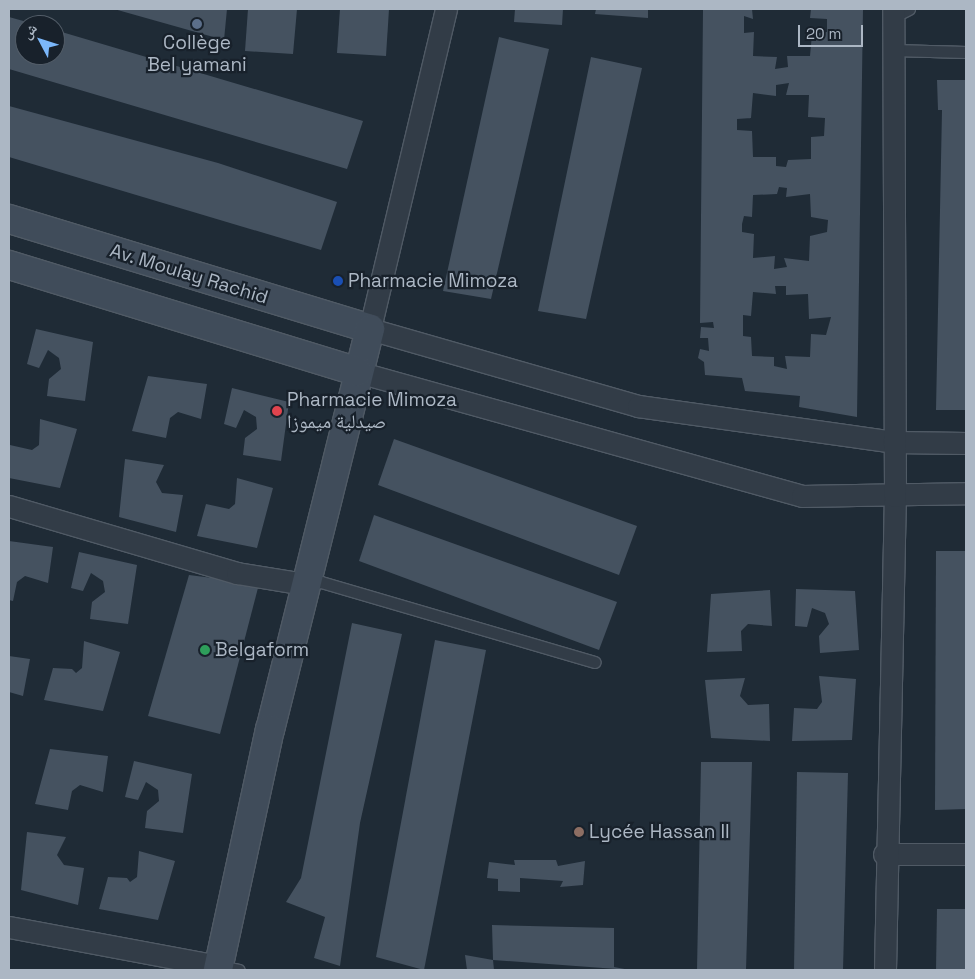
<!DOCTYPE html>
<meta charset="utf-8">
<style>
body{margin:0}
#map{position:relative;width:975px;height:979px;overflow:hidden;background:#1f2b36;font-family:"Space Grotesk","Noto Naskh Arabic",sans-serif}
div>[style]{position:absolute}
.building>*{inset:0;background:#455260}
.roads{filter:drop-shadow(1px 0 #505a65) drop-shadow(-1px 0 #505a65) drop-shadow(0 1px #505a65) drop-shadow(0 -1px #505a65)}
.lane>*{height:11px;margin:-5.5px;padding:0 5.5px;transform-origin:5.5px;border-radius:5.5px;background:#323c47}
.street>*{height:21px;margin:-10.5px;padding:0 10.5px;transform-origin:10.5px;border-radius:10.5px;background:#323c47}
.secondary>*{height:28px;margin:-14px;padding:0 14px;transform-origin:14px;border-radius:14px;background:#404c5a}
.dots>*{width:14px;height:14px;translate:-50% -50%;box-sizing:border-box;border:2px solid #18212b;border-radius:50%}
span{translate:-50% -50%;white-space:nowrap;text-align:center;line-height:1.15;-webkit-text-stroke:4.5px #18212b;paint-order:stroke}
.poi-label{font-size:19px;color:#acb7c4}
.left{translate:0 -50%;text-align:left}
.street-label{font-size:19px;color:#acb7c4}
.frame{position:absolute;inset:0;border:10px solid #acb7c4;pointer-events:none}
.north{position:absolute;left:15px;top:15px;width:50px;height:50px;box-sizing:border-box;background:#18212b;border:1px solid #535d68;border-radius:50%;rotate:310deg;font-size:14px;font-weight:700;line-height:20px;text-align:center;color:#acb7c4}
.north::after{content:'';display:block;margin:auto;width:18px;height:22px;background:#7bb7fa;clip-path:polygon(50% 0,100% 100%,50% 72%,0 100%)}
.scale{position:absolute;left:798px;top:25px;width:65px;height:22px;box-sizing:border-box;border:2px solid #acb7c4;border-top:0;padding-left:6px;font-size:15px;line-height:18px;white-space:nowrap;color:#acb7c4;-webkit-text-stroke:4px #18212b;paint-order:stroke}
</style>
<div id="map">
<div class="building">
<div style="clip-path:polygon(114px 9px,227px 9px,224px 40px)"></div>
<div style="clip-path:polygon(248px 9px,297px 9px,293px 54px,245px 51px)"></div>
<div style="clip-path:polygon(340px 9px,389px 9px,386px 56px,337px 53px)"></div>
<div style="clip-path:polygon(515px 9px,563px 9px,562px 25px,514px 22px)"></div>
<div style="clip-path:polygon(596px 9px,648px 9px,648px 18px,595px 14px)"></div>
<div style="clip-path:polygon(evenodd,703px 9px,752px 9px,753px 19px,744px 16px,744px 33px,754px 32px,753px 56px,777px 57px,775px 69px,788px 67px,787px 56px,810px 56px,812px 34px,827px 32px,827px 19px,810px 18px,811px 9px,863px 9px,857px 417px,799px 407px,800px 396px,745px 391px,742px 378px,705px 375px,704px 362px,698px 358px,700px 349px,709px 351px,708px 338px,700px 338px,701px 327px,714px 328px,713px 322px,700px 323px,703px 9px,789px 83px,786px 95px,809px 95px,808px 117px,825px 118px,824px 136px,811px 137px,811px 159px,788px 160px,786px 167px,776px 166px,776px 157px,753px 157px,752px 131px,737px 130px,737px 119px,751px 118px,753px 93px,776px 96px,776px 85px,789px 83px,703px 9px,779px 187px,787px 188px,786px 197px,810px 194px,811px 217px,828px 220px,827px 232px,810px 236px,809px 261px,784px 258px,787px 267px,774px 269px,775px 256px,753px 258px,754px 234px,742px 232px,742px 224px,744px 216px,752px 217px,753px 195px,777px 194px,779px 187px,703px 9px,775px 286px,786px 286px,786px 295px,808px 294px,809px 319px,831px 317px,826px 335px,811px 334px,810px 357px,785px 356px,787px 369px,774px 366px,774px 357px,752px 356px,751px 337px,743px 336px,743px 315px,751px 316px,753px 292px,776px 294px,775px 286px)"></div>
<div style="clip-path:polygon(9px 17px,34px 24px,25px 25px,25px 55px,55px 55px,55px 30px,363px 121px,347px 169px,9px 69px)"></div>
<div style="clip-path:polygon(499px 37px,549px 49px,491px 299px,443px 291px)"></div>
<div style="clip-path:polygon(591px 57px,642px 68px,586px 319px,538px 311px)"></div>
<div style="clip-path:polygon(937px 80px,966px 80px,966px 410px,936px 410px,942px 110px,938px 110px)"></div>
<div style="clip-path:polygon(9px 106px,218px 163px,337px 202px,321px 250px,9px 157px)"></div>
<div style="clip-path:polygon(36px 329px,93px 342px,85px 401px,47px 396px,49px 379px,61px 369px,59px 358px,48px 350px,39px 368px,27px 364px)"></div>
<div style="clip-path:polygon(148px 376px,207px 384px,201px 419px,178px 412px,170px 418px,166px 438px,132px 431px)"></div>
<div style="clip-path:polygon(232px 388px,289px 402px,281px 461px,243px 455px,245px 438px,257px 429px,256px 417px,244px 410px,236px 428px,224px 424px)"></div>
<div style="clip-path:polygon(40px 419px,77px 429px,60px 488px,9px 478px,10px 445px,32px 450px,39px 445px)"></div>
<div style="clip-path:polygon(394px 439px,637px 526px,619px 575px,378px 485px)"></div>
<div style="clip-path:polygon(125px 459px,164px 465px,156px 482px,162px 493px,183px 495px,176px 532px,119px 517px)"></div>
<div style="clip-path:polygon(237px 478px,273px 488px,257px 548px,197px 536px,206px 504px,229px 509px,235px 504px)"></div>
<div style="clip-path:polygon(374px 515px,617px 602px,599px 650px,359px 561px)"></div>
<div style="clip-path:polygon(9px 541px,53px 547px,48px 583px,25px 576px,17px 582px,13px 601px,9px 600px)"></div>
<div style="clip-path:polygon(936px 551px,966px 551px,966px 809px,935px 810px)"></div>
<div style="clip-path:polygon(79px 552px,137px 565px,128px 624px,90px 619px,92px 602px,105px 592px,103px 581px,91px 573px,83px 591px,71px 588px)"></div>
<div style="clip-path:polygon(189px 575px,259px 584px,220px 734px,148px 716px)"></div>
<div style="clip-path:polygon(796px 589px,855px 591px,859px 650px,820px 653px,819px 636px,829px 624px,825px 613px,812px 608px,807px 627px,795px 626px)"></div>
<div style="clip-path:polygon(770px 590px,772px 626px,748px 624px,741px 631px,742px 651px,707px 652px,711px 594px)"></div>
<div style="clip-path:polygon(352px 623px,402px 634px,360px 823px,340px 966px,314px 958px,325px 917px,286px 902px,301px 878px)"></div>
<div style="clip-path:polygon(435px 640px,486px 650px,424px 970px,376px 957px)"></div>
<div style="clip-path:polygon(84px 641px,120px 652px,103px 711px,44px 700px,53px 668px,72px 669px,76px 673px,82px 668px)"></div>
<div style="clip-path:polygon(9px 656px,30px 659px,23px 696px,9px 692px)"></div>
<div style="clip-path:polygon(819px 676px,856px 679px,852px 740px,792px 741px,794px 708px,817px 709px,822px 702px)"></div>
<div style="clip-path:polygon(745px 678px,740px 696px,748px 705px,769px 704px,770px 741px,711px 738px,705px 680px)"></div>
<div style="clip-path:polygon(50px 749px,108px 756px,103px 792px,80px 785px,72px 791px,68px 810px,35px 804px)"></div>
<div style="clip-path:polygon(134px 761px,192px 774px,183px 833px,145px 828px,147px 811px,159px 801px,158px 790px,146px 782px,138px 800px,125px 797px)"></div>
<div style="clip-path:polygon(701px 762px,752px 762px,746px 970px,697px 970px)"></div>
<div style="clip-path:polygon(797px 772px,848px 773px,843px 970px,794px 970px)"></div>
<div style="clip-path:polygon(27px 832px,66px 837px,57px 855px,64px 865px,84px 868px,78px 905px,21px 890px)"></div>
<div style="clip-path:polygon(139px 851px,175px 861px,158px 920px,99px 909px,108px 877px,127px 878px,130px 882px,137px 877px)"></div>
<div style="clip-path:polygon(514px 860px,556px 860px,558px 866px,585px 861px,583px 885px,560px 887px,563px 881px,520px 878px,520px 892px,498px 891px,498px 879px,487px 878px,489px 862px,515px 865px)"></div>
<div style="clip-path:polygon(937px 909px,966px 909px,966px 970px,936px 970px)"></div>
<div style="clip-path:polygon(492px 925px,614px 928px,614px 967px,630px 970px,493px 960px)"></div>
<div style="clip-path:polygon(465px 955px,493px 960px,494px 970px,467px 970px)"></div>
</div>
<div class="roads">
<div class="lane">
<div style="left:893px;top:17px;width:18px;rotate:-27deg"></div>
<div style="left:893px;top:50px;width:73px;rotate:1.6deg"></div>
<div style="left:305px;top:584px;width:16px;rotate:-7deg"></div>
<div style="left:321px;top:582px;width:285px;rotate:16.3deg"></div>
<div style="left:219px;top:966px;width:20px;rotate:11deg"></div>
</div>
<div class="street">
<div style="left:446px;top:9px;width:329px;rotate:103.4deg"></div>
<div style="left:370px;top:329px;width:279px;rotate:16deg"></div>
<div style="left:638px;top:406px;width:258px;rotate:8deg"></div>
<div style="left:893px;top:442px;width:73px;rotate:0.8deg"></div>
<div style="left:358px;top:372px;width:461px;rotate:15.6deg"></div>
<div style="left:802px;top:496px;width:164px;rotate:-1deg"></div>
<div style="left:9px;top:506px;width:238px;rotate:16.4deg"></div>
<div style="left:237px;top:573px;width:69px;rotate:9.2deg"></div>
<div style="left:884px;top:854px;width:82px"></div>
<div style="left:9px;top:927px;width:213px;rotate:10.6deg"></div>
<div style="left:885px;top:970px;width:474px;rotate:-88.8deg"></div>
<div style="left:895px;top:496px;width:487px;rotate:-90.2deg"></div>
</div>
<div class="secondary">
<div style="left:9px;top:219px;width:377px;rotate:16.9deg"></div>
<div style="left:370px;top:329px;width:412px;rotate:104deg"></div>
<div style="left:270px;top:729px;width:247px;rotate:102.2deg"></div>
<div style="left:9px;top:265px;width:365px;rotate:17deg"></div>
</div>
</div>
<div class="dots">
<div style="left:197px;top:24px;background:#5c6f8a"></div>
<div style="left:338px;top:281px;background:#1a4fb4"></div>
<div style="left:277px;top:411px;background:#e0444e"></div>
<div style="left:205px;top:650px;background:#2e9e5b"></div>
<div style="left:579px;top:832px;background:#8d6e63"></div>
</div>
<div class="poi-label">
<span style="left:197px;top:54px">Collège<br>Bel yamani</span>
<span class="left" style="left:348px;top:281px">Pharmacie Mimoza</span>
<span class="left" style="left:287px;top:411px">Pharmacie Mimoza<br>صيدلية ميموزا</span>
<span class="left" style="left:215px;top:650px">Belgaform</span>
<span class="left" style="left:589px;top:832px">Lycée Hassan II</span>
</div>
<div class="street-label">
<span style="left:189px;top:274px;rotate:17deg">Av. Moulay Rachid</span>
</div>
<div class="frame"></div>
<div class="north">ش</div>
<div class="scale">20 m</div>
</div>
